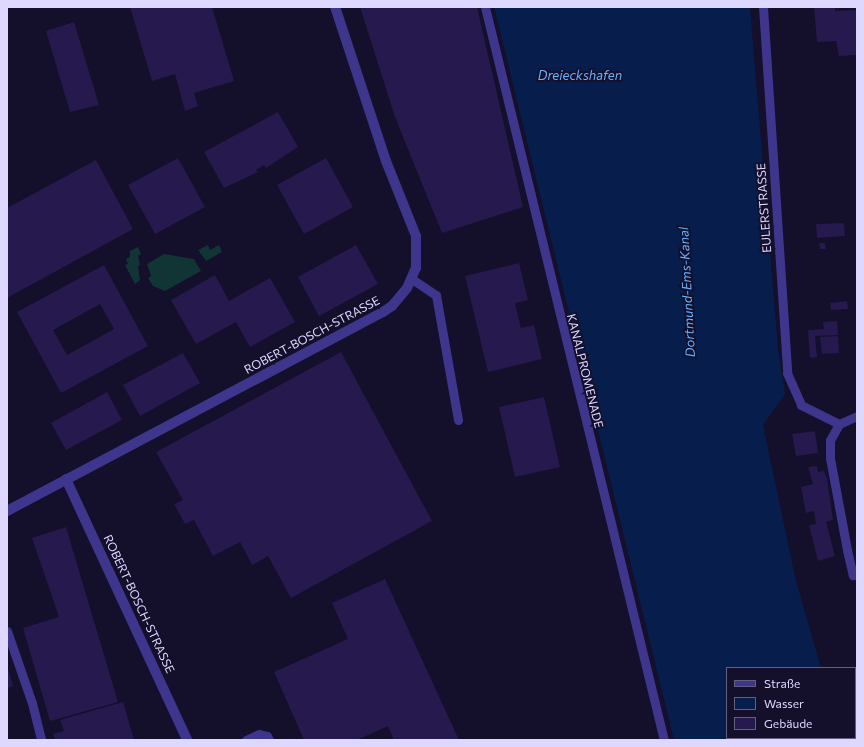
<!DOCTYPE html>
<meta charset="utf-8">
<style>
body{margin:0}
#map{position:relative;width:864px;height:747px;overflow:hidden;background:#140f2a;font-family:Commissioner,sans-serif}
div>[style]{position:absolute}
.green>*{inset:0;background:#113535}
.water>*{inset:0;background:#071d4b}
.building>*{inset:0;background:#26194d}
.lane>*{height:9px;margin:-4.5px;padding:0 4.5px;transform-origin:4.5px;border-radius:4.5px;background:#3d368c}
.street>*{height:10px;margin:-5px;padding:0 5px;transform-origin:5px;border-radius:5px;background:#3d368c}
span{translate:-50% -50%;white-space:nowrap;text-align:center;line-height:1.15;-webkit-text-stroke:3.5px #140f2a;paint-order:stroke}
.street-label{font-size:12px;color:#ded8ff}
.water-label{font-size:13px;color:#66b2ff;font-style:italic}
.frame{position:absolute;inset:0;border:8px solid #ded8ff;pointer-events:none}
.legend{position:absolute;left:726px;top:667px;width:130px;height:72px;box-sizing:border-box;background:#140f2a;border:1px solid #655f7f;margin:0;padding:5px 7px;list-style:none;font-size:12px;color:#ded8ff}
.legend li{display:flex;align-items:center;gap:8px;height:20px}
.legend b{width:20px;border:1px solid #655f7f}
</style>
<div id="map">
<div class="green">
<div style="clip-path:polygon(208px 245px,210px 250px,219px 245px,222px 252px,206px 261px,198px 250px)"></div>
<div style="clip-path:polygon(138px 247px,141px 254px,138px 256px,140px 265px,138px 266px,140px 280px,135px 284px,125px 265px,128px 264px,126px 259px,130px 257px,130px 251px)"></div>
<div style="clip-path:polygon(164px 254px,194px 259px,201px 271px,165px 291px,153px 286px,148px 278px,151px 276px,147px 264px)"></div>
</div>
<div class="water">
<div style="clip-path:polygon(494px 7px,750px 7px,778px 349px,785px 394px,763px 425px,796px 581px,821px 668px,727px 668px,727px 738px,847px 740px,674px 740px)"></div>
</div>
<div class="building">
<div style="clip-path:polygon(130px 7px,212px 7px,234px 81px,194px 93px,198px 106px,185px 111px,175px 74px,152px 81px)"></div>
<div style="clip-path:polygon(360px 7px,477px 7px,523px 207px,442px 233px,395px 117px)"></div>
<div style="clip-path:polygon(814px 7px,835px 7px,835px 11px,857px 10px,857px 55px,839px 56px,836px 41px,817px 42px)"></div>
<div style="clip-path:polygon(74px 22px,99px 105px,70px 112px,46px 31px)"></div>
<div style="clip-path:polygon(278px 112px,298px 147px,266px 168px,264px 165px,256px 170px,258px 172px,224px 188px,204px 152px)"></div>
<div style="clip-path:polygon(178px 158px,205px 207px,155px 234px,128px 185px)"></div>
<div style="clip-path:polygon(326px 158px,353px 207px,304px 234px,277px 185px)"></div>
<div style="clip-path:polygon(96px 160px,133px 229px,7px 298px,7px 208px)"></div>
<div style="clip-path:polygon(844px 223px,845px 236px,817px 238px,816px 224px)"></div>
<div style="clip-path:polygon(819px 243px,825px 243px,826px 249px,820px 249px)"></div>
<div style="clip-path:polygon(356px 245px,378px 284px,319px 316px,298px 277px)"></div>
<div style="clip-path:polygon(519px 263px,528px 300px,515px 303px,521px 328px,534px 325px,542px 359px,488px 372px,465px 276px)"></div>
<div style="clip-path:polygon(evenodd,104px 265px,148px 346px,61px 393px,17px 312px,104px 265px,100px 304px,114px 329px,67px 355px,53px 330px,100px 304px)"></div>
<div style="clip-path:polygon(215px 275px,229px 301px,270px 278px,295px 322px,250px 347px,236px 322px,196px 344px,171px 300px)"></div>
<div style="clip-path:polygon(847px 301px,848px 309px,831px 310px,830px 303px)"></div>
<div style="clip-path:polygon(837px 321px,838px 335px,815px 336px,817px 357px,810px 358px,808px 330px,824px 329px,823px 322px)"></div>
<div style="clip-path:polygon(838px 336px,839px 353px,822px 354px,820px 337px)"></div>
<div style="clip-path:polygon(341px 352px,432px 521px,291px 598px,268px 556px,252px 565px,240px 542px,213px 556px,194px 520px,185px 524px,174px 504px,183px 500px,156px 452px)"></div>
<div style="clip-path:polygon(183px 353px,200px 383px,140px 416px,123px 385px)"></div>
<div style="clip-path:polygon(107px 392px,122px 420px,66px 450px,51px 423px)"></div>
<div style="clip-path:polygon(544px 397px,560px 467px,515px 477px,499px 407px)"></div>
<div style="clip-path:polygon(815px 431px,818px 453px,796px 456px,792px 434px)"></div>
<div style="clip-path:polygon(817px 466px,818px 472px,824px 471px,827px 478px,833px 520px,826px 522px,835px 556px,818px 561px,809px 525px,816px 524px,814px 511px,806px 513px,801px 487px,813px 484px,808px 467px)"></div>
<div style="clip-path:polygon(66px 527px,118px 702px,50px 721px,23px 628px,59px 617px,32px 538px)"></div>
<div style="clip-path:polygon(385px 579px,459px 740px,394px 740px,388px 726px,357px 740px,304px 740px,274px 672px,348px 639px,332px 603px)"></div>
<div style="clip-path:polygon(7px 666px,13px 686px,7px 688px)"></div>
<div style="clip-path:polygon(123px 702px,134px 740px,55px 740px,53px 734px,64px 731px,60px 720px)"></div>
</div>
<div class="lane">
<div style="left:485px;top:7px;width:755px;rotate:76.28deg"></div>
<div style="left:763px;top:7px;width:367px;rotate:86.2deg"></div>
<div style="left:787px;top:373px;width:35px;rotate:66deg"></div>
<div style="left:801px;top:405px;width:42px;rotate:26.6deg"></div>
<div style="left:412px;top:279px;width:29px;rotate:34deg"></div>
<div style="left:436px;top:295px;width:127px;rotate:80deg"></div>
<div style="left:857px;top:416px;width:20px;rotate:156deg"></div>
<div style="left:839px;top:424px;width:18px;rotate:119deg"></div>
<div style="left:830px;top:440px;width:18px;rotate:90deg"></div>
<div style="left:830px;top:458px;width:94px;rotate:79.5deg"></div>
<div style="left:847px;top:550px;width:26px;rotate:77deg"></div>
<div style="left:853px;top:575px;width:4px"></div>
<div style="left:7px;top:631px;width:76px;rotate:70.9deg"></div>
<div style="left:32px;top:703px;width:38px;rotate:76deg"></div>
<div style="left:246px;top:740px;width:14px;rotate:-25deg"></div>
<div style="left:259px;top:734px;width:8px;rotate:14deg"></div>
<div style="left:267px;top:736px;width:4px;rotate:63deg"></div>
</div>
<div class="street">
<div style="left:66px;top:479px;width:288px;rotate:65.1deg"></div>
<div style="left:7px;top:511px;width:425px;rotate:-27.9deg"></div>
<div style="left:383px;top:312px;width:11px;rotate:-34deg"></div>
<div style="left:392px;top:306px;width:23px;rotate:-50deg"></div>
<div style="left:407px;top:288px;width:22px;rotate:-66deg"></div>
<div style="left:416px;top:268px;width:32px;rotate:-90deg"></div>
<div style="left:416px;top:236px;width:81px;rotate:-111.8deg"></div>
<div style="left:386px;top:161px;width:162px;rotate:-108.3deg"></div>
</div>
<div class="street-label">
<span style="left:764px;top:208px;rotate:-94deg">EULERSTRASSE</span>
<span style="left:312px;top:335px;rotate:-28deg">ROBERT-BOSCH-STRASSE</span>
<span style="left:585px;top:371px;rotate:76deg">KANALPROMENADE</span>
<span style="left:139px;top:604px;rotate:65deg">ROBERT-BOSCH-STRASSE</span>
</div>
<div class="water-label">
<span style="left:580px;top:75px">Dreieckshafen</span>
<span style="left:687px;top:292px;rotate:-93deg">Dortmund-Ems-Kanal</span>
</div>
<div class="frame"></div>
<ul class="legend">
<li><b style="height:5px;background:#3d368c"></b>Straße</li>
<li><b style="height:11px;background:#071d4b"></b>Wasser</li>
<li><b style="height:11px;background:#26194d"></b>Gebäude</li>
</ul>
</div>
